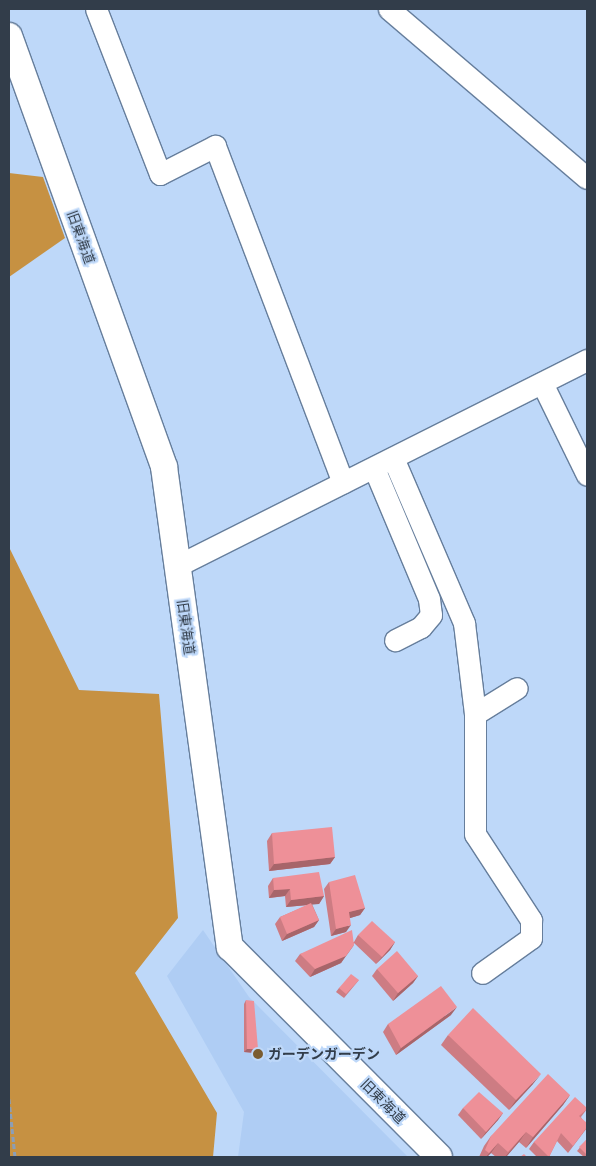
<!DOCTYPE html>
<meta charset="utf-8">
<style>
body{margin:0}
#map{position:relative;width:596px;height:1166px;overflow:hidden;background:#bed8f9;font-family:"DejaVu Sans","Noto Sans JP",sans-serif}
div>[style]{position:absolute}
.built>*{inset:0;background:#afcdf4}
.forest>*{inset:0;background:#c69142}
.path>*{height:3px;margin-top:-1.5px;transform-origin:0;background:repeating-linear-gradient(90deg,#8a9eb8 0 5px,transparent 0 7.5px)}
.roads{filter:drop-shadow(1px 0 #667e9c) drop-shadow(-1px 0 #667e9c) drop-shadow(0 1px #667e9c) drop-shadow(0 -1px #667e9c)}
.minor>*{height:21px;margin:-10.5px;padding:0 10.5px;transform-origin:10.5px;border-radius:10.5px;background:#fff}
.tertiary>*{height:26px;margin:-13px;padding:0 13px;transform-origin:13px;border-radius:13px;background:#fff}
.wall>*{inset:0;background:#cd7c83}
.shaded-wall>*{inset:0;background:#a7656a}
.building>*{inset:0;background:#ee9098}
.dots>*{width:14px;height:14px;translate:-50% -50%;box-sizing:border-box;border:2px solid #bed8f9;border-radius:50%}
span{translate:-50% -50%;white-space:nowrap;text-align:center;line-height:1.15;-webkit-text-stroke:4.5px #bed8f9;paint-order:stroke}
.street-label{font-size:14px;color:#323d4a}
.poi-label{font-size:14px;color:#323d4a;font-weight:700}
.left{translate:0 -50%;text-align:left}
.frame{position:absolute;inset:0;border:10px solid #323d4a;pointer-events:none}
</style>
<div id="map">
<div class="built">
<div style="clip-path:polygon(203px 930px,249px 997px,408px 1157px,238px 1157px,244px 1112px,167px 976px)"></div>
</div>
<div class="forest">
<div style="clip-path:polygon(9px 173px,43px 177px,65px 238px,9px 277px)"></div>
<div style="clip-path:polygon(9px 547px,79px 690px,159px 694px,178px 918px,135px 973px,217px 1113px,213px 1157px,9px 1157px)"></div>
</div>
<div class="path">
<div style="left:9px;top:1099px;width:58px;rotate:84.1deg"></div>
</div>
<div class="roads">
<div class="minor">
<div style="left:96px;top:9px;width:177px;rotate:68.8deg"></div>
<div style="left:160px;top:174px;width:62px;rotate:-27deg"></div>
<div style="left:215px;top:146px;width:360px;rotate:69.2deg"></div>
<div style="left:389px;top:9px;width:260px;rotate:40.5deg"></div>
<div style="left:542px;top:383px;width:102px;rotate:63.9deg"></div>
<div style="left:393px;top:458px;width:180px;rotate:66.7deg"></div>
<div style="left:464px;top:623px;width:92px;rotate:83.1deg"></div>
<div style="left:475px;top:714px;width:120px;rotate:90deg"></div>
<div style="left:475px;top:834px;width:103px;rotate:56.9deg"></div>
<div style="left:531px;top:920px;width:18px;rotate:90deg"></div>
<div style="left:531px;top:938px;width:60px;rotate:144.5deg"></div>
<div style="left:374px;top:468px;width:142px;rotate:67.2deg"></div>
<div style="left:429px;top:599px;width:16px;rotate:83deg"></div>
<div style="left:431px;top:615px;width:16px;rotate:130deg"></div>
<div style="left:421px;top:627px;width:29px;rotate:153deg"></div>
<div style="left:177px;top:566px;width:459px;rotate:-26.7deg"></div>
<div style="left:475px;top:714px;width:49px;rotate:-31.8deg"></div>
</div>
<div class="tertiary">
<div style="left:9px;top:36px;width:458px;rotate:70.2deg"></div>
<div style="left:164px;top:467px;width:485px;rotate:82.2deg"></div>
<div style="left:230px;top:947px;width:296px;rotate:45.1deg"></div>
</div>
</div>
<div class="wall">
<div style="clip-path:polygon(272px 833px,335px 857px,330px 864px,269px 871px,267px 841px)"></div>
<div style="clip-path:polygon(273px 878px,324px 896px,319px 904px,312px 904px,319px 920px,314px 927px,282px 941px,275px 924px,280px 917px,308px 905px,286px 907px,285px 896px,269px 898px,268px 886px)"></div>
<div style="clip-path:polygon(329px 882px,365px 908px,360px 915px,350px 918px,346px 932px,331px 936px,324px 889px)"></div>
<div style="clip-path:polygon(358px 935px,395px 942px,390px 950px,376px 964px,354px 943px,341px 963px,310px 977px,295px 961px,300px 954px,354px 942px)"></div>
<div style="clip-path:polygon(377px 969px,418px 976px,413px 983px,393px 1001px,372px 976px)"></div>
<div style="clip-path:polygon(359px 980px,344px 998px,336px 992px,339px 988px)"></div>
<div style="clip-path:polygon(246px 1000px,256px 1053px,244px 1052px,244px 1004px)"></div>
<div style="clip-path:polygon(451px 1015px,396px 1055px,383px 1032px,388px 1024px)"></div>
<div style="clip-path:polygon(448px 1035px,533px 1084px,509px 1110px,441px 1045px)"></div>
<div style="clip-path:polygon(570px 1095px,563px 1105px,526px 1148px,519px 1142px,506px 1157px,496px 1157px,491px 1153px,487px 1157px,479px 1157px,484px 1146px,491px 1136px)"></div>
<div style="clip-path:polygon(463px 1108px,503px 1113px,498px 1120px,481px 1139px,458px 1115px)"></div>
<div style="clip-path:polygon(587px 1109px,581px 1117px,587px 1128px,568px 1153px,557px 1141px,549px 1157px,537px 1157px,529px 1149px,534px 1142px)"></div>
<div style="clip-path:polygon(587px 1139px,587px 1157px,584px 1157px,577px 1151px)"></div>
</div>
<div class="shaded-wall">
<div style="clip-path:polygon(335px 857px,330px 864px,269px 871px,274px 864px)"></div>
<div style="clip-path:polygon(290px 889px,285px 896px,269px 898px,274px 890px)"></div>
<div style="clip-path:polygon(324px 896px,319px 904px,286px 907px,291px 900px)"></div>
<div style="clip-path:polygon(365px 908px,360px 915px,344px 920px,349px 912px)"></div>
<div style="clip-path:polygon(319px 920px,314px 927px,282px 941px,287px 934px)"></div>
<div style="clip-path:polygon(351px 925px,346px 932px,331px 936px,336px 929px)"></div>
<div style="clip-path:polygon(395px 942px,390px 950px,376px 964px,382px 957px)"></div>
<div style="clip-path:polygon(354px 945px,341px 963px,310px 977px,315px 969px)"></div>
<div style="clip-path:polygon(418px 976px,413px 983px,393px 1001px,398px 993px)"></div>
<div style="clip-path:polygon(457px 1007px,451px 1015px,396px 1055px,401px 1048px)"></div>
<div style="clip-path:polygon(247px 1049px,258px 1049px,256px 1053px,244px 1052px)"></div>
<div style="clip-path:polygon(541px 1074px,533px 1084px,509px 1110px,516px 1100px)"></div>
<div style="clip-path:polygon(570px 1095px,563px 1105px,526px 1148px,533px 1137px)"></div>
<div style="clip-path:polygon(503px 1113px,498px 1120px,481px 1139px,486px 1132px)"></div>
<div style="clip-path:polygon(526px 1132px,519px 1142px,506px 1157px,505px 1157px)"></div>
<div style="clip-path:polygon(498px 1143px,491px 1153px,487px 1157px,486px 1157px)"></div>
</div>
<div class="building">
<div style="clip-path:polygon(332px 827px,335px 857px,274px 864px,272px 833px)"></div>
<div style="clip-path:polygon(319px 872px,324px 896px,291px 900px,290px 889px,274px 890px,273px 878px)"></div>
<div style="clip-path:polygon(355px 875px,365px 908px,349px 912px,351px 925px,336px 929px,329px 882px)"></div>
<div style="clip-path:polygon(311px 903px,319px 920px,287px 934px,280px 917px)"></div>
<div style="clip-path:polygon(372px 921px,395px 942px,382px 957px,358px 935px)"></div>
<div style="clip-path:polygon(352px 930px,354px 945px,346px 956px,315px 969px,300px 954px)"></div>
<div style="clip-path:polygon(397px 951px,418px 976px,398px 993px,377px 969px)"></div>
<div style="clip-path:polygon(351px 974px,359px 980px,346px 994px,339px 988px)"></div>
<div style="clip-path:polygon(441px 986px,457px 1007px,401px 1048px,388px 1024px)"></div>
<div style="clip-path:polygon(246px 1000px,254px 1001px,258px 1049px,247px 1049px)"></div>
<div style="clip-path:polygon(473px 1008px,541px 1074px,516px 1100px,448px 1035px)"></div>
<div style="clip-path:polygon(548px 1074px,570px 1095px,533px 1137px,526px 1132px,508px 1152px,498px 1143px,489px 1153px,485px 1150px,491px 1136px)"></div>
<div style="clip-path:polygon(479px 1092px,503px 1113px,486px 1132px,463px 1108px)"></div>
<div style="clip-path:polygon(575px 1097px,587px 1108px,587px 1109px,579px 1116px,587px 1123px,587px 1127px,573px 1146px,561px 1133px,549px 1157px,534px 1142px)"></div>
<div style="clip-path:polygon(587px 1139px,587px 1155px,579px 1147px)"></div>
<div style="clip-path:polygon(524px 1154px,527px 1157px,520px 1157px)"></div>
</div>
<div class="dots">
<div style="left:258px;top:1054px;background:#7a5c30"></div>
</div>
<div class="street-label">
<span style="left:81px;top:237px;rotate:70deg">旧東海道</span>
<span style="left:186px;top:627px;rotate:82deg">旧東海道</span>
<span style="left:383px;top:1101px;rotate:45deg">旧東海道</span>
</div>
<div class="poi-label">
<span class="left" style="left:268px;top:1054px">ガーデンガーデン</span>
</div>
<div class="frame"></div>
</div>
